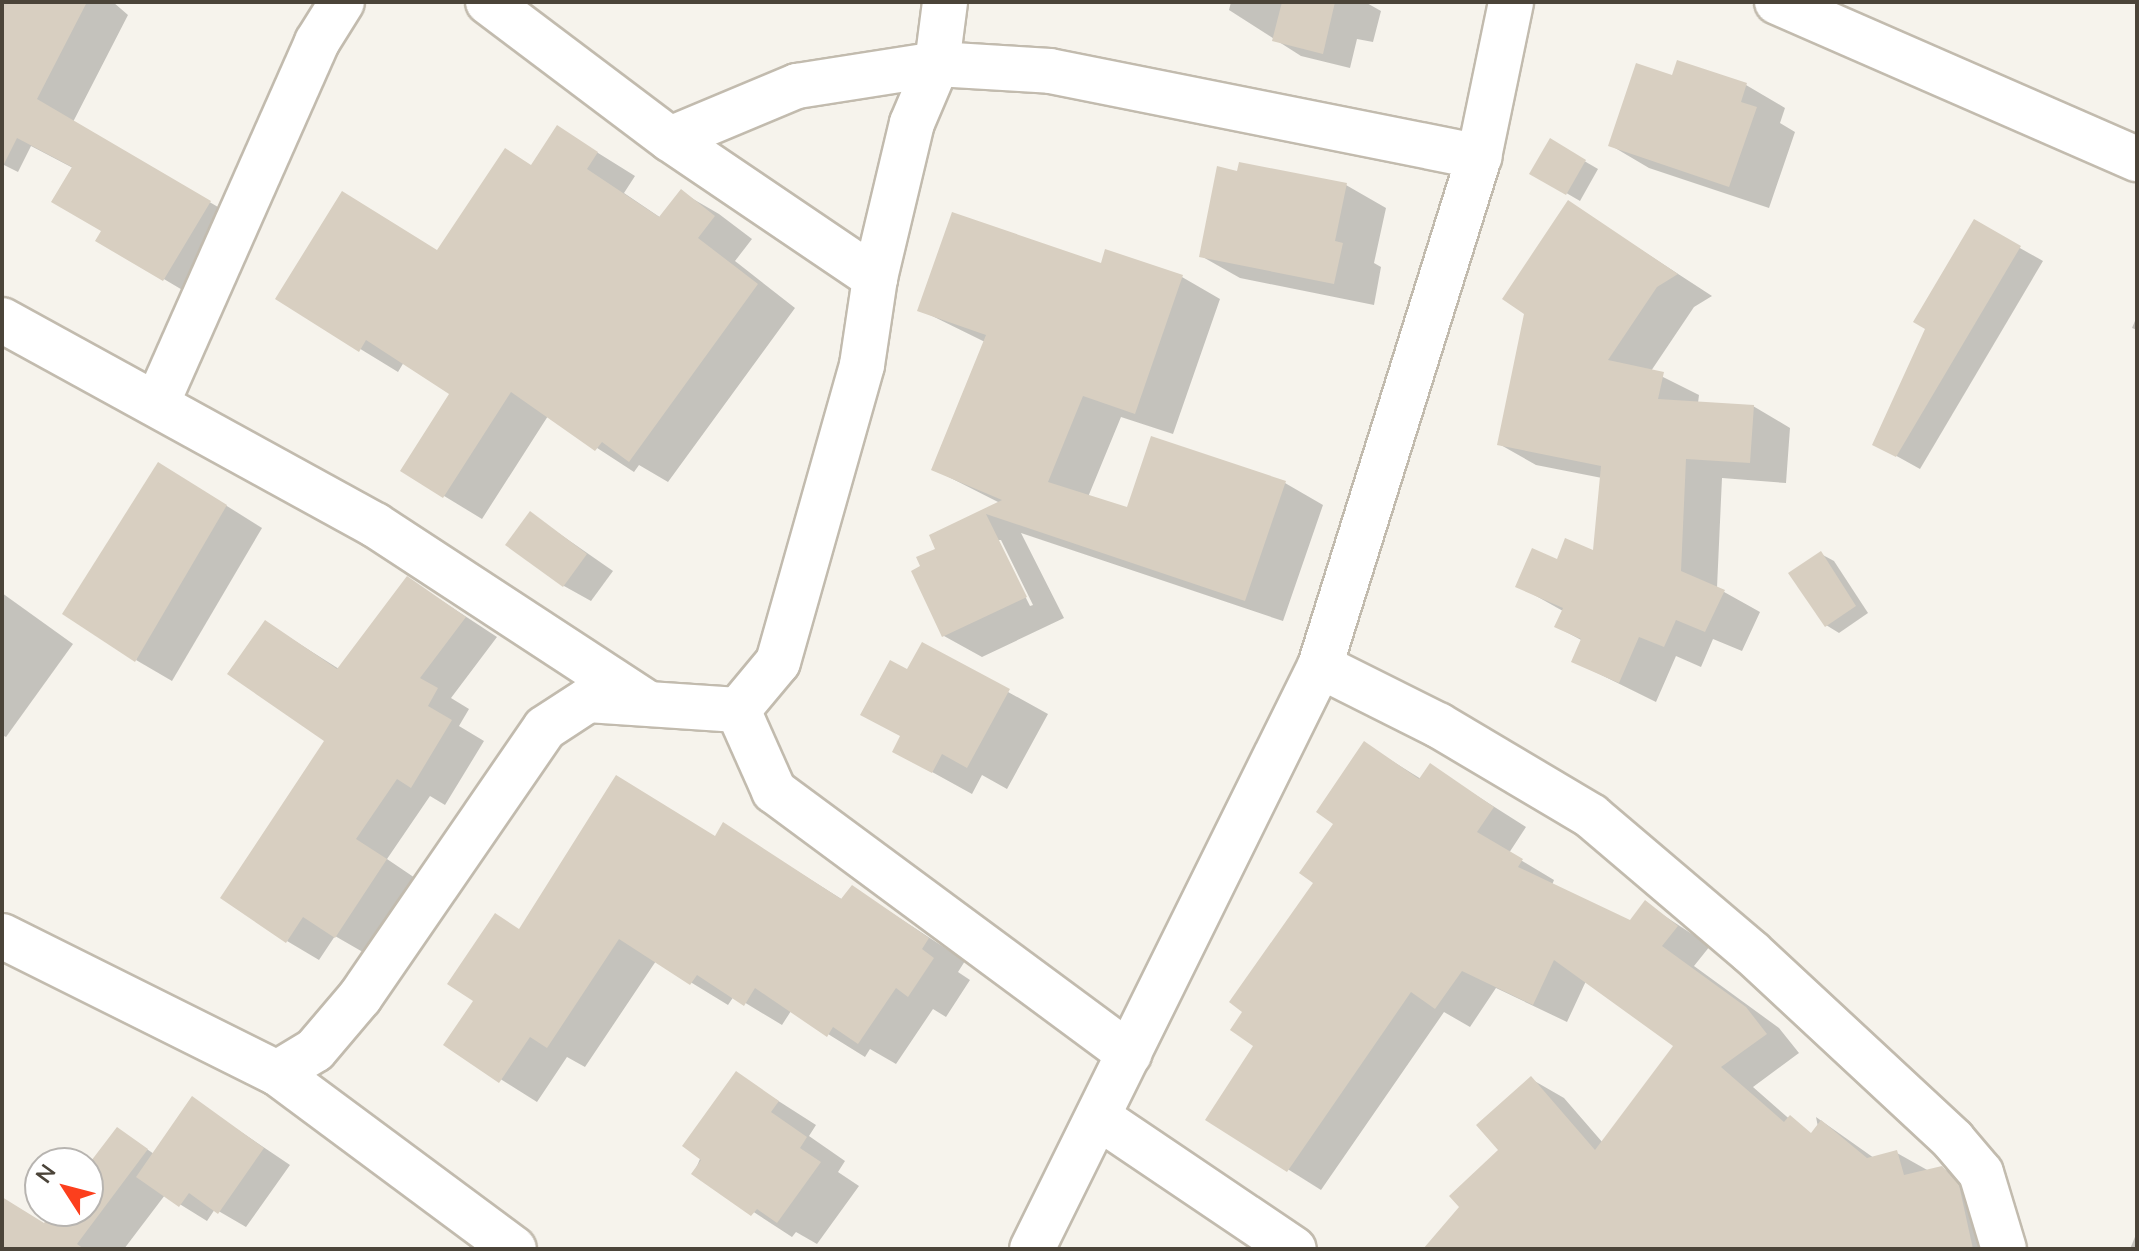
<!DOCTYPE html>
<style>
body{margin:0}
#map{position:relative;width:2139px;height:1251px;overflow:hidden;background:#f6f3ec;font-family:"Nunito Sans",sans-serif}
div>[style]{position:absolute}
.shadow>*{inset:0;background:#0003}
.building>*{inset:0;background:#d8cfc1}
.roads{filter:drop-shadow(2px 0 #c2bbae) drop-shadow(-2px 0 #c2bbae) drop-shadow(0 2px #c2bbae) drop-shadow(0 -2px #c2bbae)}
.street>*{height:44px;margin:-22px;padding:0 22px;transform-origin:22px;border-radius:22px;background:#fff}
span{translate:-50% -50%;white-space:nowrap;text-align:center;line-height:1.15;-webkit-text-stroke:6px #fff;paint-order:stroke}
.frame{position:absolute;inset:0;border:4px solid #4b4439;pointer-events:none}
.north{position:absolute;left:24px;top:1147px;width:80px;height:80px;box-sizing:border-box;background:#fff;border:2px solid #b7b4b0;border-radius:50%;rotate:306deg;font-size:22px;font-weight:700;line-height:32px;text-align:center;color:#4b4439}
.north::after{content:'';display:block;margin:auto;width:28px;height:36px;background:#fc3f1d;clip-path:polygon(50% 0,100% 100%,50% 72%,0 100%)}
</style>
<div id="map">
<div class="shadow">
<div style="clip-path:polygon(2px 2px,113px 2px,128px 15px,73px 122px,247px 224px,201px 301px,98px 240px,104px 231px,73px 168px,31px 146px,18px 172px,2px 164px)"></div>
<div style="clip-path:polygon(1231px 2px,1365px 2px,1381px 11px,1373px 42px,1357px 39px,1350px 68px,1301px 56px,1229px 10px)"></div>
<div style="clip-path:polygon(1678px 63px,1746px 85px,1785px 108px,1780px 123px,1795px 132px,1769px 208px,1649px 168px,1610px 145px,1673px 78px)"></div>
<div style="clip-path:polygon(558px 128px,635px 176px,624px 193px,661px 218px,681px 192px,719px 214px,752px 239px,735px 261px,795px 308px,668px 482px,639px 465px,634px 472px,548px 416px,482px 519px,403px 471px,452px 393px,404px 362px,398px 372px,277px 298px,438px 252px,533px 166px)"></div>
<div style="clip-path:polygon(1550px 141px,1598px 169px,1580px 201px,1532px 173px)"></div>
<div style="clip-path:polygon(1239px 173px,1346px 185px,1386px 208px,1374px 263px,1381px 267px,1374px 305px,1240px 278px,1201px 256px)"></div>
<div style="clip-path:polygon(1569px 203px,1712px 296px,1694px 307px,1651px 371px,1699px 395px,1698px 403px,1753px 406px,1790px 428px,1786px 483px,1722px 478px,1717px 588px,1760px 612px,1742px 651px,1713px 639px,1701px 667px,1676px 656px,1656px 702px,1573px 661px,1583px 641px,1557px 627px,1563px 611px,1518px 586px,1558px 561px,1595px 553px,1602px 478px,1536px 465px,1499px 444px)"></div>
<div style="clip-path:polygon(1974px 222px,2043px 261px,1920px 469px,1875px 444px)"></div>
<div style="clip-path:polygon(evenodd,1107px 251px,1182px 277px,1220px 299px,1173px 434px,1121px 417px,1088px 497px,1128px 510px,1285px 483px,1323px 505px,1283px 621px,1021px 533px,1064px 618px,982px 657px,944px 636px,923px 567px,938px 550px,1000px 503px,933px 469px,985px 342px,920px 310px,1103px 265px,1107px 251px,997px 540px,1001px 540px,1033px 605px,1030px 606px,997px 540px)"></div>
<div style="clip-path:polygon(2137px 316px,2137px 330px,2132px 328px)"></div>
<div style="clip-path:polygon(195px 486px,262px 528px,172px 681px,136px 660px)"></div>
<div style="clip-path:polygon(531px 514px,613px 571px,591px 601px,564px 586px)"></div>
<div style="clip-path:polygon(1821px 554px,1834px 561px,1868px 613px,1839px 633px,1826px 625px)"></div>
<div style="clip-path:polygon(407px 578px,497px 637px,451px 698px,469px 709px,459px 726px,484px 741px,445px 805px,430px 796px,387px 859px,418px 880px,368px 955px,335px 936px,319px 960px,287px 941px,327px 741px,265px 622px,339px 669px)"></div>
<div style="clip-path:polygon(2px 593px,73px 644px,6px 737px,2px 735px)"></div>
<div style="clip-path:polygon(923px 645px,1048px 714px,1007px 789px,982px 775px,972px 794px,894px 751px,902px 737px,908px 672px)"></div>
<div style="clip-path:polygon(1365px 744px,1421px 779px,1430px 766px,1526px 827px,1509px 853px,1554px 880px,1552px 885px,1630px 922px,1645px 903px,1710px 946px,1694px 966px,1779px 1028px,1799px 1053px,1753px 1087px,1818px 1144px,1817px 1249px,1437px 1249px,1501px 1151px,1531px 1079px,1564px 1098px,1603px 1143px,1676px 1045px,1586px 981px,1567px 1022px,1496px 988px,1470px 1027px,1444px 1012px,1321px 1190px,1208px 1119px,1256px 1046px)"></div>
<div style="clip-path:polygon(724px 825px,843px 900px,852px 887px,965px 961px,958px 972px,970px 980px,946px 1017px,933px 1009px,896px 1064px,870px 1049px,865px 1057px,791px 1011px,782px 1025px,734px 996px,728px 1005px,656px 961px,585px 1067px,567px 1057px,537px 1102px,446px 1045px,521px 930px,716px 837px)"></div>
<div style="clip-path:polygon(736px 1074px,816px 1125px,809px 1136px,845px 1161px,838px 1172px,859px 1186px,817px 1244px,796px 1232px,792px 1237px,694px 1173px)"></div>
<div style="clip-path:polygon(192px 1099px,290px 1165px,246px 1227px,215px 1209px,207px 1221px,165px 1195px,124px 1249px,12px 1249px,2px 1243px,2px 1198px,46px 1225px,56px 1211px,88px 1211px,88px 1169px,118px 1129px,154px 1154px)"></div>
<div style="clip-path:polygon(1816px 1117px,1874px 1158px,1897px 1153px,1929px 1171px,1942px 1168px,1974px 1186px,2003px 1249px,1842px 1249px)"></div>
<div style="clip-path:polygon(2137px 1232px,2137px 1249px,2130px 1249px)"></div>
</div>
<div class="building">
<div style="clip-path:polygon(2px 2px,87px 2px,37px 99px,211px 201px,163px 281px,95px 241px,101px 231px,51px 202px,72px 167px,17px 138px,2px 168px)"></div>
<div style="clip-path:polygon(1282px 2px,1335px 2px,1323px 54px,1272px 41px)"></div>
<div style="clip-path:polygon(1677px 60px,1747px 83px,1741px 102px,1757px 107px,1729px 187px,1608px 146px,1636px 63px,1672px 75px)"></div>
<div style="clip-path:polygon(557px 125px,598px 152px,587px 169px,659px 217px,681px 189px,715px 216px,698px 238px,758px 284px,629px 462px,602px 442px,595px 451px,511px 392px,443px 498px,400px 471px,449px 394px,366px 340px,359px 352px,275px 299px,342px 191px,437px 250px,505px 148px,531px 165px)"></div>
<div style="clip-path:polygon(1550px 138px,1586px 160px,1566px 195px,1529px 174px)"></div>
<div style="clip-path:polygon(1239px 162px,1347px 183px,1335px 241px,1343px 243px,1334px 284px,1199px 257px,1217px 166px,1237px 171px)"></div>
<div style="clip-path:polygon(1568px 200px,1678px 274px,1657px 287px,1608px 360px,1664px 372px,1658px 399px,1754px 405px,1750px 463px,1686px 459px,1681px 571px,1725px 590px,1705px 632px,1676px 620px,1664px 647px,1639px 637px,1619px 683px,1571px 662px,1581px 639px,1554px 627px,1563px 608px,1515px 587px,1532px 548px,1557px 559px,1565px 538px,1593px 550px,1601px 466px,1497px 445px,1524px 314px,1502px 299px)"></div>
<div style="clip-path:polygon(952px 212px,1101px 263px,1105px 249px,1183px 275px,1135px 414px,1083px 396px,1048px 482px,1127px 507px,1151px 436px,1286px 481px,1245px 601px,986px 514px,1027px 597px,942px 637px,911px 571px,920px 566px,916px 557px,935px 549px,929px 535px,1002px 500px,931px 470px,986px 335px,917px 311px)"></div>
<div style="clip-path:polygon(1974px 219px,2021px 246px,1896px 457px,1872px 445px,1925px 329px,1913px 322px)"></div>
<div style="clip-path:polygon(158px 462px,227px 505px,135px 662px,62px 614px)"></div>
<div style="clip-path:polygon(530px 511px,587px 554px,563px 587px,505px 545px)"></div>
<div style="clip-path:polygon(1821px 551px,1856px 606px,1825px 627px,1788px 573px)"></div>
<div style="clip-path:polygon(407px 576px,466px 617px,420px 678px,438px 688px,428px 706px,452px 720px,411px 788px,397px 779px,356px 839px,387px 859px,335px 938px,303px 917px,286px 943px,220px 898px,324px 741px,227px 674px,265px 620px,337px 669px)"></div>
<div style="clip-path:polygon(922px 642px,1010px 689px,967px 768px,942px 754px,932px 773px,892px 752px,900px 736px,860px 715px,890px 660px,907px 669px)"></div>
<div style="clip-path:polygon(1364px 741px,1419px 779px,1430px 763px,1494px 807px,1477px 832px,1523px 859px,1518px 867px,1630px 920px,1645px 900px,1678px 926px,1662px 946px,1746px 1007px,1767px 1034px,1721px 1067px,1784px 1122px,1790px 1115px,1811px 1133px,1821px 1120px,1867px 1158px,1897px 1150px,1904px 1175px,1942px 1166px,1959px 1185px,1973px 1249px,1423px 1249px,1459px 1207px,1449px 1196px,1498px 1150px,1476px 1125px,1531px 1076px,1595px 1150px,1673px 1046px,1554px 960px,1533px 1005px,1462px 971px,1435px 1009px,1411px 992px,1287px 1172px,1205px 1120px,1253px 1046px,1230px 1030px,1242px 1012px,1229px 1002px,1313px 883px,1299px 873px,1333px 824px,1316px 812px)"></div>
<div style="clip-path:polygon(616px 775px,715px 836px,723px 822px,841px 899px,852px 885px,929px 938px,922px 949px,934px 958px,908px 997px,896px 988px,858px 1044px,833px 1027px,827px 1037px,755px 988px,744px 1006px,697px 975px,690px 985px,619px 939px,547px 1048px,530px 1037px,499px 1083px,443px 1045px,473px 1001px,447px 984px,495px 913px,519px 929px)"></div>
<div style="clip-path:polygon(736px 1071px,779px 1101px,771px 1112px,807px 1137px,800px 1148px,821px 1162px,777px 1223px,757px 1209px,751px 1216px,691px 1174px,701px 1160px,682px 1146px)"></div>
<div style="clip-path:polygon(192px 1096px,264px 1148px,218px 1214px,189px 1193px,179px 1207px,136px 1177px)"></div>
<div style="clip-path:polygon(117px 1127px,148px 1149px,77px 1244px,84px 1249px,2px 1249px,2px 1197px,44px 1223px,53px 1211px,88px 1211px,88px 1165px)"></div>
</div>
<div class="roads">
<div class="street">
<div style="left:488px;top:2px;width:228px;rotate:37deg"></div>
<div style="left:670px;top:139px;width:248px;rotate:34.1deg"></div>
<div style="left:1777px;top:2px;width:393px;rotate:23.6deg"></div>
<div style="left:670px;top:139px;width:138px;rotate:-22.7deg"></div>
<div style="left:797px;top:86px;width:142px;rotate:-8.9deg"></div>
<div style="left:937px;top:64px;width:113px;rotate:3.5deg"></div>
<div style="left:1050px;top:71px;width:438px;rotate:11.3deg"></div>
<div style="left:2px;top:320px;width:426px;rotate:28.8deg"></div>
<div style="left:375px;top:525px;width:324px;rotate:33.2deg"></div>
<div style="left:158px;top:401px;width:393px;rotate:-66.1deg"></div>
<div style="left:317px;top:42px;width:47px;rotate:-58deg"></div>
<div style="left:1320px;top:666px;width:132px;rotate:26.6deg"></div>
<div style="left:1438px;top:725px;width:178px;rotate:30.7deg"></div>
<div style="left:1591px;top:816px;width:210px;rotate:40.4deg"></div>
<div style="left:1751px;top:952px;width:276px;rotate:42.9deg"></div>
<div style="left:1953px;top:1140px;width:43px;rotate:49.7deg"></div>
<div style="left:1981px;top:1173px;width:79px;rotate:73.2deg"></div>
<div style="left:738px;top:710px;width:89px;rotate:66deg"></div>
<div style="left:774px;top:791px;width:442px;rotate:36.5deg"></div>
<div style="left:2px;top:936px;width:307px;rotate:26.5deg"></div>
<div style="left:277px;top:1073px;width:44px;rotate:-31.2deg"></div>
<div style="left:315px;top:1050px;width:70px;rotate:-49.7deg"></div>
<div style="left:360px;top:997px;width:326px;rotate:-55.5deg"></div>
<div style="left:545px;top:728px;width:51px;rotate:-33.1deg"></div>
<div style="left:588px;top:700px;width:150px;rotate:3.8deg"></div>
<div style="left:738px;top:710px;width:62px;rotate:-50.2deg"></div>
<div style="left:778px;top:662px;width:309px;rotate:-74.2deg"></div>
<div style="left:862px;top:365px;width:88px;rotate:-81.5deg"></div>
<div style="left:875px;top:278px;width:159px;rotate:-76.6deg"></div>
<div style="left:912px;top:123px;width:64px;rotate:-67deg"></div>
<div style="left:937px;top:64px;width:63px;rotate:-82.6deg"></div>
<div style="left:277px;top:1073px;width:295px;rotate:36.6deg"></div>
<div style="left:1098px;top:1117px;width:236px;rotate:34deg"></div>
<div style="left:1032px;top:1249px;width:650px;rotate:-63.71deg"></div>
<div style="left:1320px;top:666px;width:533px;rotate:-72.65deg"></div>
<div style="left:1479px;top:157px;width:158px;rotate:-78.3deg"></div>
</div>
</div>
<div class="frame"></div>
<div class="north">N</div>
</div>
